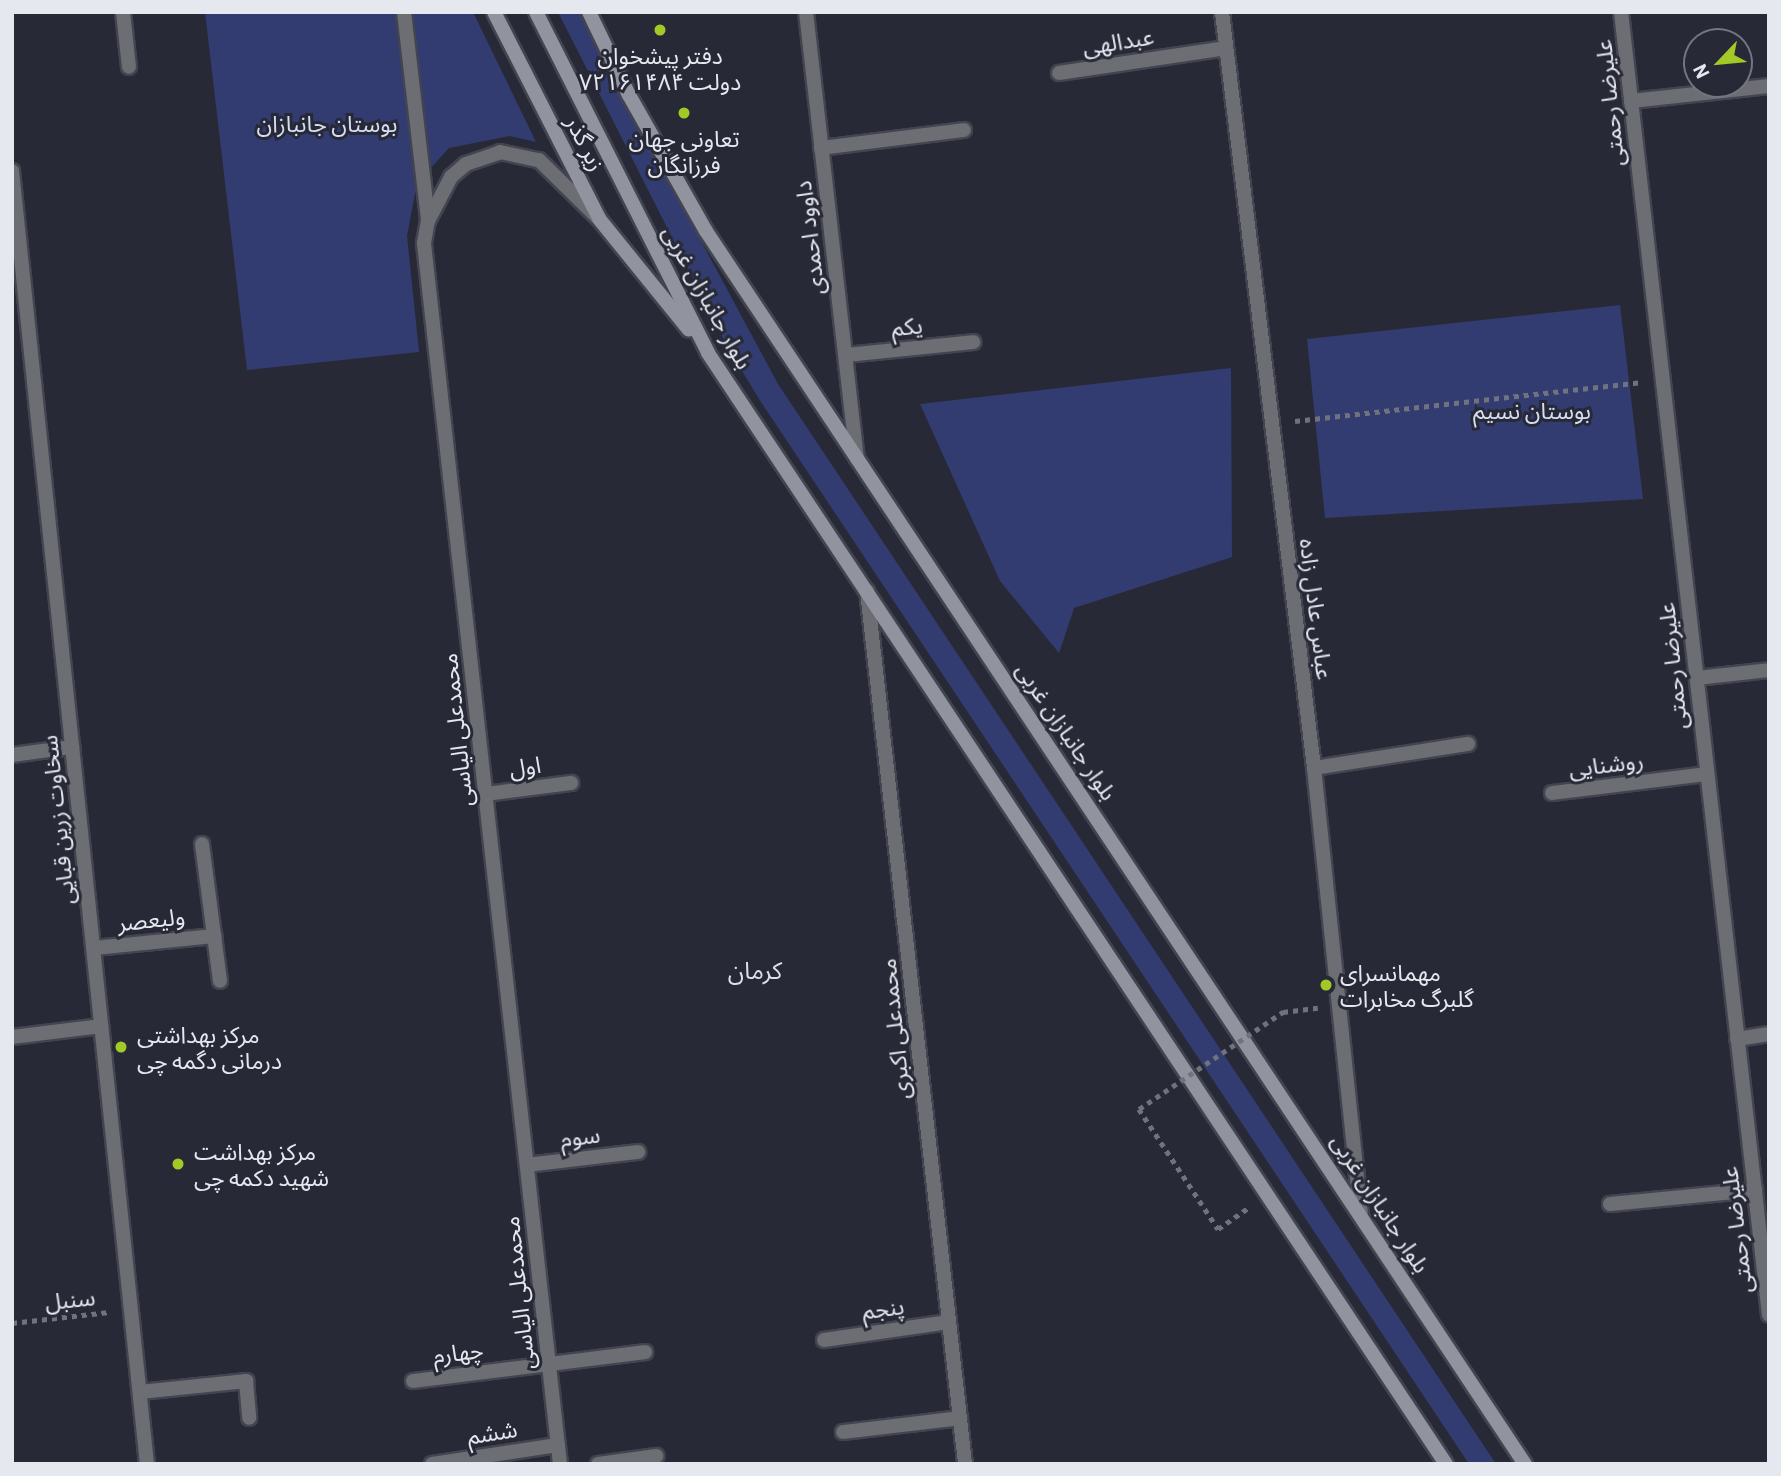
<!DOCTYPE html>
<meta charset="utf-8">
<style>
body{margin:0}
#map{position:relative;width:1781px;height:1476px;overflow:hidden;background:#272a36;font-family:Barlow,"Noto Sans Arabic",sans-serif}
div>[style]{position:absolute}
.green>*{inset:0;background:#323c70}
.path>*{height:4.5px;margin-top:-2.25px;transform-origin:0;background:repeating-linear-gradient(90deg,#70737d 0 5px,transparent 0 10px)}
.roads{filter:drop-shadow(2px 0 #424550) drop-shadow(-2px 0 #424550) drop-shadow(0 2px #424550) drop-shadow(0 -2px #424550)}
.lane>*{height:14px;margin:-7px;padding:0 7px;transform-origin:7px;border-radius:7px;background:#6c6e74}
.street>*{height:14px;margin:-7px;padding:0 7px;transform-origin:7px;border-radius:7px;background:#6c6e74}
.secondary>*{height:14px;margin:-7px;padding:0 7px;transform-origin:7px;border-radius:7px;background:#91949e}
.path-bridge>*{height:4.5px;margin-top:-2.25px;transform-origin:0;background:repeating-linear-gradient(90deg,#70737d 0 5px,transparent 0 10px)}
.dots>*{width:19px;height:19px;translate:-50% -50%;box-sizing:border-box;border:4px solid #272a36;border-radius:50%}
span{translate:-50% -50%;white-space:nowrap;text-align:center;line-height:1.15;-webkit-text-stroke:6px #272a36;paint-order:stroke}
.street-label{font-size:23px;color:#e6e8f0}
.poi-label{font-size:23px;color:#e6e8f0}
.left{translate:0 -50%;text-align:left}
.park-label{font-size:23px;color:#d6dcf2}
.neighbourhood-label{font-size:24px;color:#dbdfef}
.frame{position:absolute;inset:0;border:14px solid #e6e8f0;pointer-events:none}
.north{position:absolute;left:1683px;top:28px;width:70px;height:70px;box-sizing:border-box;background:#272a36;border:2px solid #737680;border-radius:50%;rotate:244deg;font-size:19px;font-weight:700;line-height:28px;text-align:center;color:#e6e8f0}
.north::after{content:'';display:block;margin:auto;width:24px;height:32px;background:#a3c926;clip-path:polygon(50% 0,100% 100%,50% 72%,0 100%)}
</style>
<div id="map">
<div class="green">
<div style="clip-path:polygon(205px 12px,473px 12px,536px 142px,510px 136px,449px 148px,417px 183px,407px 236px,419px 352px,247px 370px)"></div>
<div style="clip-path:polygon(558px 12px,584px 12px,659px 163px,778px 384px,1496px 1464px,1469px 1464px,759px 399px,726px 344px)"></div>
<div style="clip-path:polygon(1620px 305px,1643px 499px,1325px 518px,1307px 339px)"></div>
<div style="clip-path:polygon(1231px 368px,1232px 557px,1074px 608px,1059px 653px,1000px 581px,920px 404px)"></div>
</div>
<div class="path">
<div style="left:1295px;top:421px;width:348px;rotate:-6.4deg"></div>
<div style="left:1283px;top:1012px;width:35px;rotate:-7deg"></div>
<div style="left:1139px;top:1109px;width:144px;rotate:56.6deg"></div>
<div style="left:1218px;top:1229px;width:38px;rotate:-35deg"></div>
<div style="left:12px;top:1323px;width:98px;rotate:-6.5deg"></div>
</div>
<div class="roads">
<div class="lane">
<div style="left:404px;top:12px;width:210px;rotate:83.4deg"></div>
</div>
<div class="street">
<div style="left:123px;top:12px;width:55px;rotate:83.8deg"></div>
<div style="left:806px;top:12px;width:449px;rotate:83.5deg"></div>
<div style="left:1222px;top:12px;width:762px;rotate:83.06deg"></div>
<div style="left:1314px;top:768px;width:447px;rotate:84deg"></div>
<div style="left:1621px;top:12px;width:1311px;rotate:83.52deg"></div>
<div style="left:1059px;top:73px;width:169px;rotate:-8.5deg"></div>
<div style="left:1631px;top:101px;width:139px;rotate:-6.2deg"></div>
<div style="left:821px;top:148px;width:144px;rotate:-7.2deg"></div>
<div style="left:12px;top:171px;width:1300px;rotate:84.04deg"></div>
<div style="left:846px;top:355px;width:128px;rotate:-5.8deg"></div>
<div style="left:867px;top:591px;width:878px;rotate:83.59deg"></div>
<div style="left:1697px;top:678px;width:72px;rotate:-6.3deg"></div>
<div style="left:12px;top:755px;width:61px;rotate:-7.6deg"></div>
<div style="left:1314px;top:768px;width:156px;rotate:-8.9deg"></div>
<div style="left:1552px;top:793px;width:156px;rotate:-7deg"></div>
<div style="left:486px;top:794px;width:86px;rotate:-7.4deg"></div>
<div style="left:202px;top:844px;width:138px;rotate:82.5deg"></div>
<div style="left:94px;top:948px;width:121px;rotate:-5.7deg"></div>
<div style="left:12px;top:1037px;width:90px;rotate:-7deg"></div>
<div style="left:1737px;top:1039px;width:32px;rotate:-9deg"></div>
<div style="left:527px;top:1165px;width:112px;rotate:-6.7deg"></div>
<div style="left:1610px;top:1204px;width:146px;rotate:-5.5deg"></div>
<div style="left:824px;top:1340px;width:126px;rotate:-8.2deg"></div>
<div style="left:413px;top:1381px;width:234px;rotate:-7.1deg"></div>
<div style="left:140px;top:1392px;width:107px;rotate:-5.9deg"></div>
<div style="left:246px;top:1381px;width:37px;rotate:85deg"></div>
<div style="left:843px;top:1432px;width:118px;rotate:-6.8deg"></div>
<div style="left:432px;top:1464px;width:127px;rotate:-8.6deg"></div>
<div style="left:560px;top:1464px;width:1229px;rotate:-96.36deg"></div>
<div style="left:424px;top:243px;width:22px;rotate:-80deg"></div>
<div style="left:428px;top:221px;width:50px;rotate:-62.4deg"></div>
<div style="left:451px;top:177px;width:20px;rotate:-41deg"></div>
<div style="left:466px;top:164px;width:36px;rotate:-19deg"></div>
<div style="left:500px;top:152px;width:40px;rotate:12deg"></div>
<div style="left:539px;top:160px;width:83px;rotate:44.5deg"></div>
<div style="left:598px;top:1464px;width:59px;rotate:-7.9deg"></div>
</div>
<div class="secondary">
<div style="left:494px;top:12px;width:233px;rotate:63deg"></div>
<div style="left:600px;top:220px;width:141px;rotate:51deg"></div>
<div style="left:536px;top:12px;width:382px;rotate:63.2deg"></div>
<div style="left:708px;top:353px;width:1334px;rotate:56.41deg"></div>
<div style="left:589px;top:12px;width:92px;rotate:64.3deg"></div>
<div style="left:629px;top:95px;width:156px;rotate:60.5deg"></div>
<div style="left:706px;top:231px;width:1480px;rotate:56.41deg"></div>
</div>
</div>
<div class="path-bridge">
<div style="left:1139px;top:1109px;width:174px;rotate:-34deg"></div>
</div>
<div class="dots">
<div style="left:660px;top:30px;background:#a3c926"></div>
<div style="left:684px;top:113px;background:#a3c926"></div>
<div style="left:1326px;top:985px;background:#a3c926"></div>
<div style="left:121px;top:1047px;background:#a3c926"></div>
<div style="left:178px;top:1164px;background:#a3c926"></div>
</div>
<div class="street-label">
<span style="left:1118px;top:41px;rotate:-9deg">عبدالهی</span>
<span style="left:1609px;top:103px;rotate:-96deg">علیرضا رحمتی</span>
<span style="left:586px;top:143px;rotate:63deg">زیر گذر</span>
<span style="left:809px;top:238px;rotate:-97deg">داوود احمدی</span>
<span style="left:708px;top:297px;rotate:61deg">بلوار جانبازان غربی</span>
<span style="left:907px;top:326px;rotate:-6deg">یکم</span>
<span style="left:1317px;top:609px;rotate:83deg">عباس عادل زاده</span>
<span style="left:1672px;top:666px;rotate:-96deg">علیرضا رحمتی</span>
<span style="left:456px;top:730px;rotate:-96deg">محمدعلی الیاسی</span>
<span style="left:1067px;top:731px;rotate:56deg">بلوار جانبازان غربی</span>
<span style="left:1606px;top:764px;rotate:-7deg">روشنایی</span>
<span style="left:525px;top:766px;rotate:-8deg">اول</span>
<span style="left:57px;top:820px;rotate:-96deg">سخاوت زرین قبایی</span>
<span style="left:151px;top:919px;rotate:-6deg">ولیعصر</span>
<span style="left:894px;top:1029px;rotate:-96deg">محمدعلی اکبری</span>
<span style="left:580px;top:1136px;rotate:-7deg">سوم</span>
<span style="left:1381px;top:1203px;rotate:57deg">بلوار جانبازان غربی</span>
<span style="left:1736px;top:1230px;rotate:-97deg">علیرضا رحمتی</span>
<span style="left:518px;top:1293px;rotate:-96deg">محمدعلی الیاسی</span>
<span style="left:70px;top:1299px;rotate:-6deg">سنبل</span>
<span style="left:883px;top:1308px;rotate:-8deg">پنجم</span>
<span style="left:458px;top:1352px;rotate:-7deg">چهارم</span>
<span style="left:492px;top:1432px;rotate:-9deg">ششم</span>
</div>
<div class="poi-label">
<span style="left:660px;top:68px">دفتر پیشخوان<br>دولت ۷۲۱۶۱۴۸۴</span>
<span style="left:684px;top:151px">تعاونی جهان<br>فرزانگان</span>
<span class="left" style="left:1340px;top:985px">مهمانسرای<br>گلبرگ مخابرات</span>
<span class="left" style="left:137px;top:1047px">مرکز بهداشتی<br>درمانی دگمه چی</span>
<span class="left" style="left:194px;top:1164px">مرکز بهداشت<br>شهید دکمه چی</span>
</div>
<div class="park-label">
<span style="left:327px;top:123px">بوستان جانبازان</span>
<span style="left:1532px;top:410px">بوستان نسیم</span>
</div>
<div class="neighbourhood-label">
<span style="left:755px;top:970px">کرمان</span>
</div>
<div class="frame"></div>
<div class="north">N</div>
</div>
